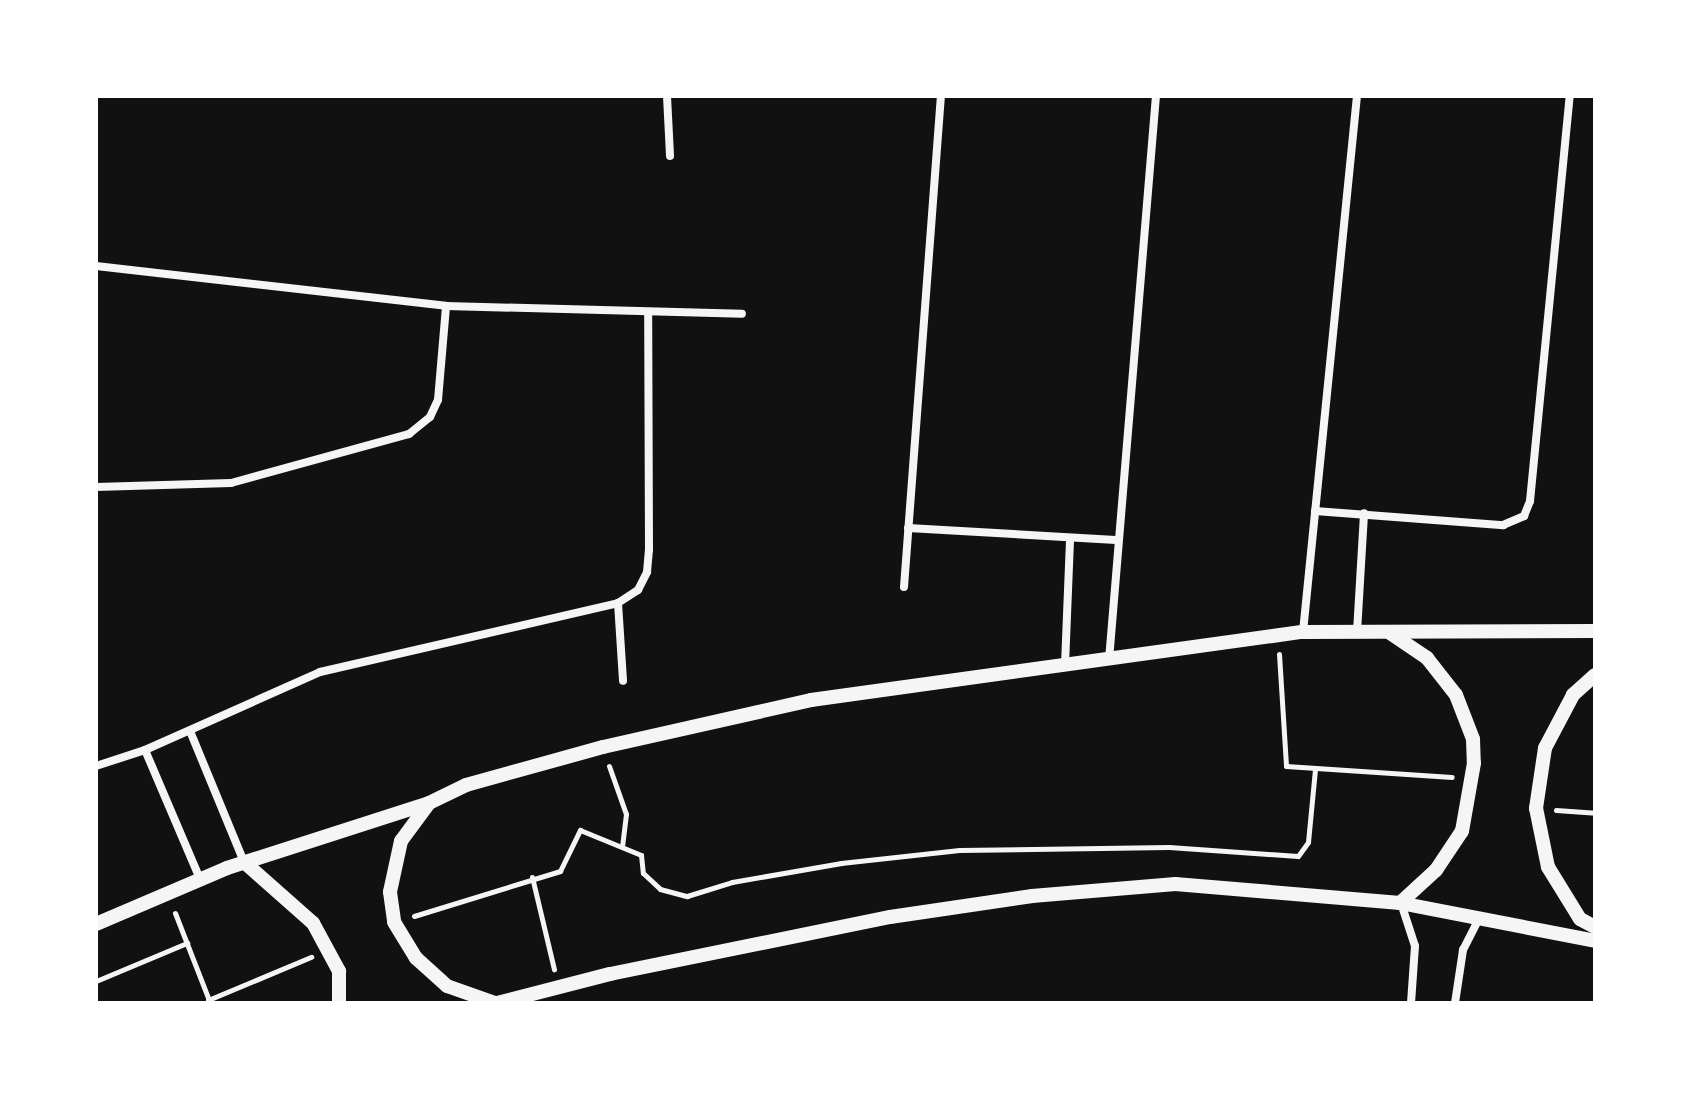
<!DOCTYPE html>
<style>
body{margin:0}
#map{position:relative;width:1691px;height:1099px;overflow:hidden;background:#111;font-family:Raleway,sans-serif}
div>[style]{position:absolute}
.path>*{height:5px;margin:-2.5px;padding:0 2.5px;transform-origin:2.5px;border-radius:2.5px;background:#f5f5f5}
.minor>*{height:8px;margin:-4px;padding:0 4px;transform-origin:4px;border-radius:4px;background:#f5f5f5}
.tertiary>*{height:14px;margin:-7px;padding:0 7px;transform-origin:7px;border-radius:7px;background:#f5f5f5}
span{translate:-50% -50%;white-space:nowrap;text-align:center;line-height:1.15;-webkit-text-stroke:6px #fff;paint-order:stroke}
.frame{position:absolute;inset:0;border:98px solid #fff;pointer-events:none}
</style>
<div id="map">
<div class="path">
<div style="left:1279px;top:654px;width:112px;rotate:86.4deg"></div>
<div style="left:1286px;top:766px;width:166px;rotate:3.8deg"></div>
<div style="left:609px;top:766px;width:51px;rotate:70.5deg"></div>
<div style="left:626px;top:814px;width:32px;rotate:97deg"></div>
<div style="left:1556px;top:810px;width:39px;rotate:4deg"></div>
<div style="left:532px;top:877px;width:95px;rotate:76.6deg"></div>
<div style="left:175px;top:913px;width:97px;rotate:68.7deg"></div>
<div style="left:414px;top:916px;width:153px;rotate:-17.1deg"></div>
<div style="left:560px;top:871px;width:46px;rotate:-64deg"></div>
<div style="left:580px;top:830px;width:66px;rotate:22.3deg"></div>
<div style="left:641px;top:855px;width:18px;rotate:84deg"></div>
<div style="left:643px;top:873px;width:23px;rotate:43deg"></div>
<div style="left:660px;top:889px;width:28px;rotate:15deg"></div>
<div style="left:687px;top:896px;width:47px;rotate:-17.3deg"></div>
<div style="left:732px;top:882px;width:111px;rotate:-9.9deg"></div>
<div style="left:841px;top:863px;width:119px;rotate:-6.3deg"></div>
<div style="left:959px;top:850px;width:210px;rotate:-0.8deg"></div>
<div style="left:1169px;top:847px;width:129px;rotate:4deg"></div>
<div style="left:1298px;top:856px;width:17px;rotate:-54deg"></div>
<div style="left:1308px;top:842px;width:73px;rotate:-84.5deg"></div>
<div style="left:96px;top:981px;width:99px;rotate:-22.7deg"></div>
<div style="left:208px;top:1000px;width:112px;rotate:-22.7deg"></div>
</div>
<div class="minor">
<div style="left:667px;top:96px;width:60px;rotate:87.1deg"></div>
<div style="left:96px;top:266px;width:352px;rotate:6.5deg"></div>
<div style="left:446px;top:306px;width:296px;rotate:1.5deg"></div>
<div style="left:96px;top:487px;width:135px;rotate:-1.7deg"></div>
<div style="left:231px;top:483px;width:185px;rotate:-15.4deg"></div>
<div style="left:409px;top:434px;width:27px;rotate:-39deg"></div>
<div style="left:430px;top:417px;width:19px;rotate:-65deg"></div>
<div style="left:438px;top:400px;width:94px;rotate:-85.1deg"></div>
<div style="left:1315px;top:511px;width:189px;rotate:4.3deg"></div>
<div style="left:1503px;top:525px;width:23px;rotate:-23deg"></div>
<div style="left:1524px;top:516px;width:16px;rotate:-68deg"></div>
<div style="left:1530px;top:501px;width:407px;rotate:-84.4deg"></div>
<div style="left:908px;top:528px;width:208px;rotate:3.3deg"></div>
<div style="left:904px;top:587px;width:492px;rotate:-85.7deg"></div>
<div style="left:618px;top:603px;width:78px;rotate:86.3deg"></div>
<div style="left:1303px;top:632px;width:539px;rotate:-84.25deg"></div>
<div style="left:1357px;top:632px;width:119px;rotate:-86.6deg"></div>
<div style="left:1109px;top:660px;width:566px;rotate:-85.24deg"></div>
<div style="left:1065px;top:665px;width:127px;rotate:-87.7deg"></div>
<div style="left:190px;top:731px;width:142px;rotate:67.6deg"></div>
<div style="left:145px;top:750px;width:140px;rotate:66.9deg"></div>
<div style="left:96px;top:766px;width:52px;rotate:-18.1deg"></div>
<div style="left:145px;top:750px;width:192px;rotate:-24deg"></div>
<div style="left:320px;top:672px;width:306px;rotate:-13deg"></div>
<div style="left:618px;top:603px;width:24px;rotate:-33deg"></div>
<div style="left:638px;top:590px;width:20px;rotate:-63deg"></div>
<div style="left:647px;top:572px;width:22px;rotate:-85deg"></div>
<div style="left:649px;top:550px;width:237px;rotate:-90.2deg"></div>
<div style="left:1401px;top:903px;width:45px;rotate:72deg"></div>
<div style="left:1415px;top:946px;width:57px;rotate:94deg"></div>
<div style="left:1455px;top:1003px;width:54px;rotate:-81.4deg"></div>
<div style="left:1463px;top:950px;width:37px;rotate:-63deg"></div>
</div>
<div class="tertiary">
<div style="left:1390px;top:633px;width:45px;rotate:34deg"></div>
<div style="left:1427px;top:658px;width:47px;rotate:51.9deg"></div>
<div style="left:1456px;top:695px;width:47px;rotate:68.9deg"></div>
<div style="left:1473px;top:739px;width:24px;rotate:88deg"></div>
<div style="left:1474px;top:763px;width:69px;rotate:100deg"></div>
<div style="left:1462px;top:831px;width:47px;rotate:123.7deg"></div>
<div style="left:1436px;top:870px;width:49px;rotate:137.5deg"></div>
<div style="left:1595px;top:675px;width:30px;rotate:138deg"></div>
<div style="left:1573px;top:695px;width:60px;rotate:117.8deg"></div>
<div style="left:1545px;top:748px;width:61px;rotate:98.5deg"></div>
<div style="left:1536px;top:808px;width:60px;rotate:78.5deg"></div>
<div style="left:1548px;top:867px;width:61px;rotate:58.4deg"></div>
<div style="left:1580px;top:919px;width:17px;rotate:28deg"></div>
<div style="left:429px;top:803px;width:47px;rotate:126.4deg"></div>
<div style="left:401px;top:841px;width:52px;rotate:102.2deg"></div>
<div style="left:390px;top:892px;width:30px;rotate:82deg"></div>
<div style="left:394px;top:922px;width:42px;rotate:58.6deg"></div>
<div style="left:416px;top:958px;width:42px;rotate:42.1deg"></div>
<div style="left:447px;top:986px;width:51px;rotate:19.5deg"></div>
<div style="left:244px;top:862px;width:92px;rotate:41.5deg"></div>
<div style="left:313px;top:923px;width:55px;rotate:61.6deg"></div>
<div style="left:339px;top:971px;width:32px;rotate:90deg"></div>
<div style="left:96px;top:924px;width:142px;rotate:-23.1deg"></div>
<div style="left:227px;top:868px;width:212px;rotate:-17.8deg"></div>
<div style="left:429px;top:803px;width:41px;rotate:-25.9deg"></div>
<div style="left:466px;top:785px;width:142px;rotate:-15.5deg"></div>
<div style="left:603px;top:747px;width:213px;rotate:-12.7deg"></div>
<div style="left:811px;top:700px;width:497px;rotate:-7.9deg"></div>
<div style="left:1303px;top:632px;width:292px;rotate:-0.2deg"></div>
<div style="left:497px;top:1003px;width:117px;rotate:-14.4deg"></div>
<div style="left:610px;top:974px;width:286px;rotate:-11.5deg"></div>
<div style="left:890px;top:917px;width:144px;rotate:-8.4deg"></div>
<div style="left:1032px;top:896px;width:144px;rotate:-4.8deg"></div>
<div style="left:1175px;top:884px;width:226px;rotate:4.8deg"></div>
<div style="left:1400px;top:903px;width:199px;rotate:11deg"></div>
</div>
<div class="frame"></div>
</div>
